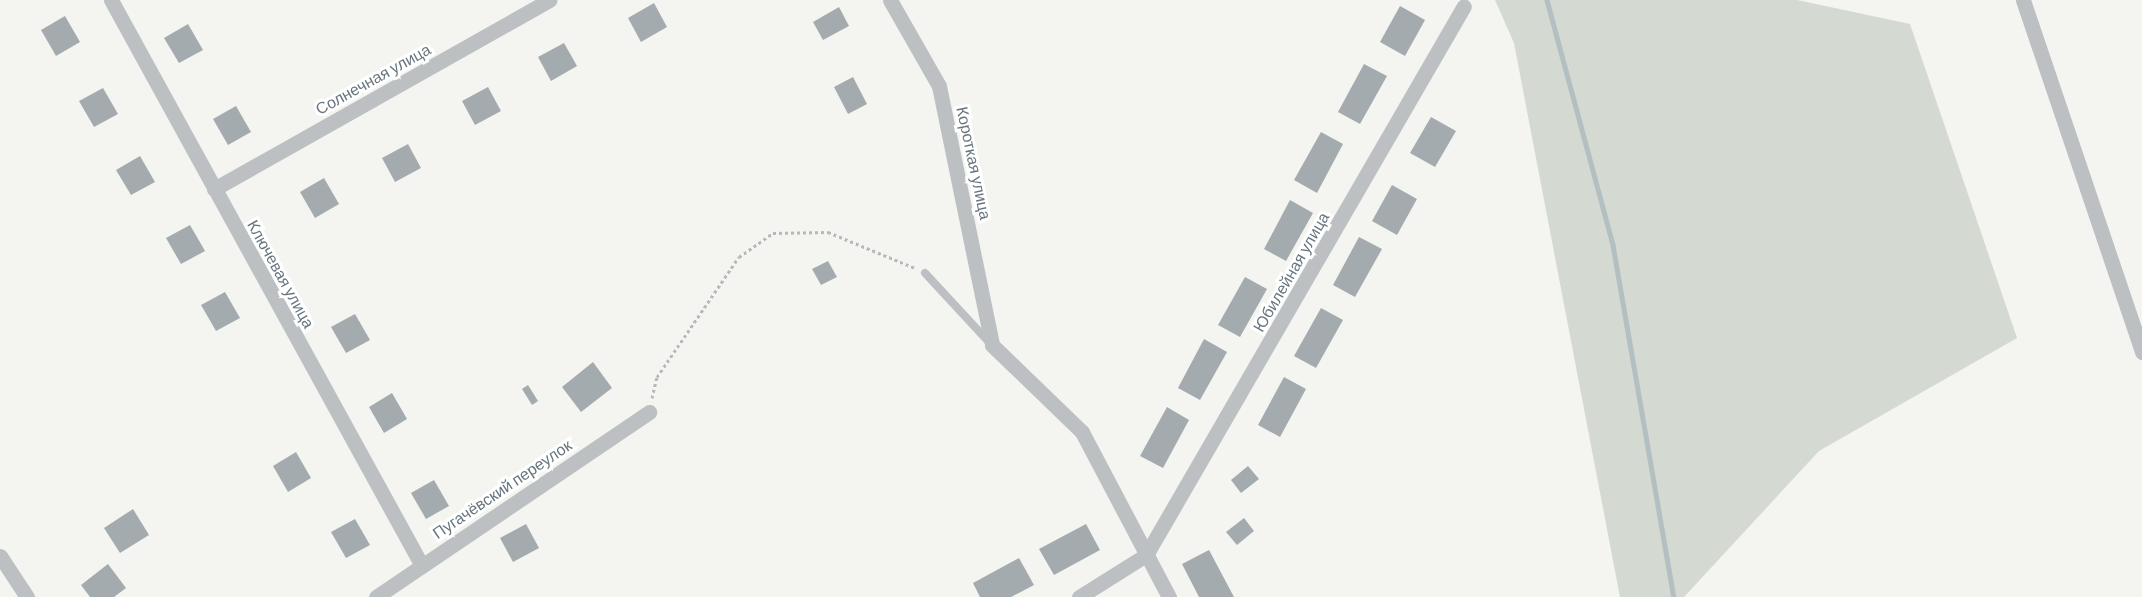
<!DOCTYPE html>
<meta charset="utf-8">
<style>
body{margin:0}
#map{position:relative;width:2142px;height:597px;overflow:hidden;background:#f4f4f1;font-family:Barlow,sans-serif}
div>[style]{position:absolute}
.green>*{inset:0;background:#d4d9d1}
.stream>*{height:4.5px;margin:-2.25px;padding:0 2.25px;transform-origin:2.25px;border-radius:2.25px;background:#b4bfc2}
.building>*{inset:0;background:#a4abaf}
.path>*{height:3px;margin-top:-1.5px;transform-origin:0;background:repeating-linear-gradient(90deg,#b6b9bb 0 3px,transparent 0 6px)}
.service>*{height:8px;margin:-4px;padding:0 4px;transform-origin:4px;border-radius:4px;background:#bcc0c2}
.minor>*{height:15px;margin:-7.5px;padding:0 7.5px;transform-origin:7.5px;border-radius:7.5px;background:#bcc0c2}
span{translate:-50% -50%;white-space:nowrap;text-align:center;line-height:1.15;-webkit-text-stroke:6px #fff;paint-order:stroke}
.street-label{font-size:16px;color:#67757e}
</style>
<div id="map">
<div class="green">
<div style="clip-path:polygon(1495px 0,1797px 0,1910px 24px,2017px 338px,1819px 451px,1684px 597px,1620px 597px,1514px 43px)"></div>
</div>
<div class="stream">
<div style="left:1547px;top:0;width:254px;rotate:74.9deg"></div>
<div style="left:1613px;top:245px;width:357px;rotate:80.2deg"></div>
</div>
<div class="building">
<div style="clip-path:polygon(654px 3px,667px 27px,641px 42px,628px 18px)"></div>
<div style="clip-path:polygon(1400px 6px,1425px 20px,1405px 56px,1380px 42px)"></div>
<div style="clip-path:polygon(839px 7px,849px 26px,823px 40px,813px 22px)"></div>
<div style="clip-path:polygon(65px 16px,80px 42px,56px 56px,41px 30px)"></div>
<div style="clip-path:polygon(188px 24px,203px 50px,179px 63px,164px 38px)"></div>
<div style="clip-path:polygon(564px 43px,577px 66px,551px 81px,538px 57px)"></div>
<div style="clip-path:polygon(1364px 64px,1387px 76px,1360px 124px,1338px 112px)"></div>
<div style="clip-path:polygon(853px 77px,867px 104px,848px 114px,834px 87px)"></div>
<div style="clip-path:polygon(488px 87px,501px 111px,475px 125px,462px 101px)"></div>
<div style="clip-path:polygon(103px 88px,118px 114px,94px 127px,79px 101px)"></div>
<div style="clip-path:polygon(236px 106px,251px 132px,228px 145px,213px 119px)"></div>
<div style="clip-path:polygon(1431px 117px,1456px 131px,1435px 167px,1410px 153px)"></div>
<div style="clip-path:polygon(1321px 132px,1343px 144px,1317px 193px,1294px 180px)"></div>
<div style="clip-path:polygon(408px 144px,421px 168px,395px 182px,382px 158px)"></div>
<div style="clip-path:polygon(140px 156px,155px 182px,131px 195px,116px 170px)"></div>
<div style="clip-path:polygon(324px 178px,339px 204px,315px 218px,300px 192px)"></div>
<div style="clip-path:polygon(1392px 185px,1417px 199px,1397px 235px,1372px 221px)"></div>
<div style="clip-path:polygon(1290px 200px,1313px 213px,1286px 261px,1264px 249px)"></div>
<div style="clip-path:polygon(190px 225px,205px 251px,181px 264px,166px 238px)"></div>
<div style="clip-path:polygon(1359px 237px,1382px 249px,1355px 297px,1333px 285px)"></div>
<div style="clip-path:polygon(828px 261px,837px 277px,821px 285px,812px 269px)"></div>
<div style="clip-path:polygon(1245px 277px,1267px 289px,1240px 337px,1218px 325px)"></div>
<div style="clip-path:polygon(225px 292px,240px 318px,216px 331px,201px 305px)"></div>
<div style="clip-path:polygon(1321px 308px,1343px 320px,1316px 368px,1294px 356px)"></div>
<div style="clip-path:polygon(355px 314px,370px 340px,346px 353px,331px 327px)"></div>
<div style="clip-path:polygon(1204px 339px,1227px 352px,1200px 400px,1178px 388px)"></div>
<div style="clip-path:polygon(593px 362px,612px 388px,581px 412px,562px 387px)"></div>
<div style="clip-path:polygon(1284px 377px,1306px 389px,1280px 437px,1258px 425px)"></div>
<div style="clip-path:polygon(528px 385px,538px 401px,532px 405px,522px 389px)"></div>
<div style="clip-path:polygon(392px 393px,407px 419px,384px 433px,369px 407px)"></div>
<div style="clip-path:polygon(1167px 407px,1189px 420px,1163px 468px,1140px 456px)"></div>
<div style="clip-path:polygon(296px 452px,311px 478px,288px 492px,273px 466px)"></div>
<div style="clip-path:polygon(1248px 466px,1259px 479px,1241px 493px,1231px 480px)"></div>
<div style="clip-path:polygon(434px 480px,449px 506px,426px 519px,411px 493px)"></div>
<div style="clip-path:polygon(133px 509px,149px 535px,120px 553px,104px 528px)"></div>
<div style="clip-path:polygon(1244px 518px,1254px 531px,1237px 545px,1226px 532px)"></div>
<div style="clip-path:polygon(355px 519px,370px 545px,346px 558px,331px 532px)"></div>
<div style="clip-path:polygon(526px 524px,539px 548px,513px 562px,500px 538px)"></div>
<div style="clip-path:polygon(1086px 524px,1100px 550px,1054px 575px,1039px 549px)"></div>
<div style="clip-path:polygon(1209px 550px,1234px 597px,1199px 597px,1182px 564px)"></div>
<div style="clip-path:polygon(1019px 558px,1034px 585px,1011px 597px,980px 597px,973px 583px)"></div>
<div style="clip-path:polygon(108px 564px,126px 588px,114px 597px,90px 597px,81px 585px)"></div>
</div>
<div class="path">
<div style="left:652px;top:398px;width:22px;rotate:-77deg"></div>
<div style="left:657px;top:377px;width:145px;rotate:-55.7deg"></div>
<div style="left:739px;top:257px;width:42px;rotate:-35.2deg"></div>
<div style="left:773px;top:233px;width:55px;rotate:-1deg"></div>
<div style="left:828px;top:232px;width:94px;rotate:22.5deg"></div>
</div>
<div class="service">
<div style="left:925px;top:273px;width:94px;rotate:47.2deg"></div>
</div>
<div class="minor">
<div style="left:111px;top:0;width:644px;rotate:61.2deg"></div>
<div style="left:890px;top:0;width:99px;rotate:60.3deg"></div>
<div style="left:939px;top:86px;width:264px;rotate:78.4deg"></div>
<div style="left:992px;top:345px;width:125px;rotate:44deg"></div>
<div style="left:1082px;top:432px;width:187px;rotate:62.2deg"></div>
<div style="left:2023px;top:0;width:372px;rotate:71.3deg"></div>
<div style="left:214px;top:189px;width:385px;rotate:-29.4deg"></div>
<div style="left:0;top:556px;width:49px;rotate:56.6deg"></div>
<div style="left:376px;top:597px;width:330px;rotate:-34.1deg"></div>
<div style="left:1079px;top:597px;width:79px;rotate:-32.1deg"></div>
<div style="left:1146px;top:555px;width:634px;rotate:-59.92deg"></div>
</div>
<div class="street-label">
<span style="left:373px;top:79px;rotate:-29deg">Солнечная улица</span>
<span style="left:974px;top:163px;rotate:78deg">Короткая улица</span>
<span style="left:1291px;top:272px;rotate:-60deg">Юбилейная улица</span>
<span style="left:281px;top:274px;rotate:61deg">Ключевая улица</span>
<span style="left:502px;top:489px;rotate:-34deg">Пугачёвский переулок</span>
</div>
</div>
